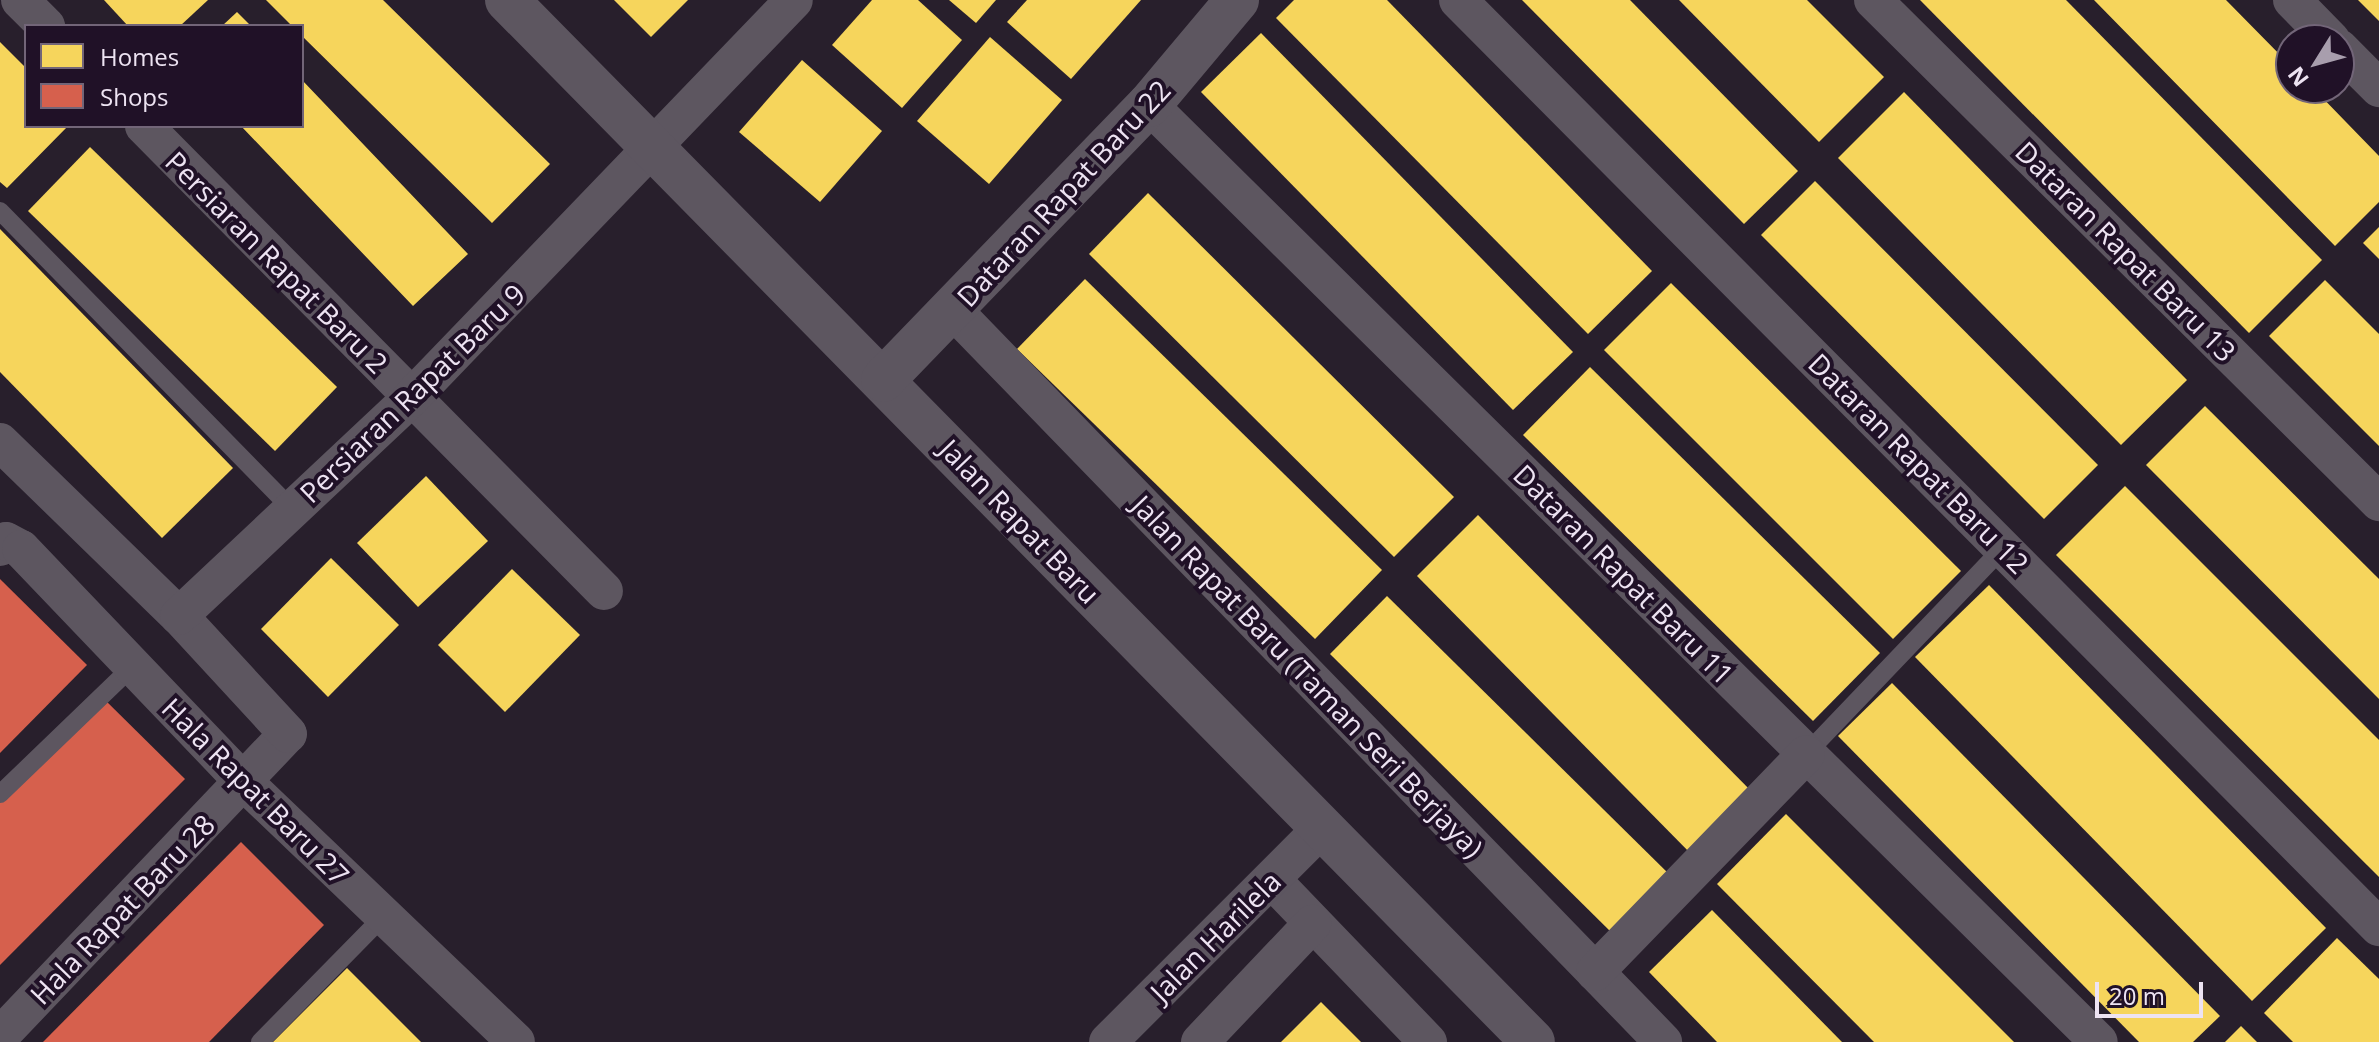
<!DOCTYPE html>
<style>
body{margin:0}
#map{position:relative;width:2379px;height:1042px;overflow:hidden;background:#281f2c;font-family:"Open Sans",sans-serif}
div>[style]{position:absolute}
.homes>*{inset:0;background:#f6d55c}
.shops>*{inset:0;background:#d6604d}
.service>*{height:18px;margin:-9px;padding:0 9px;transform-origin:9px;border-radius:9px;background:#5d5660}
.minor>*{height:38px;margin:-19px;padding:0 19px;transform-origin:19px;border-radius:19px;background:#5d5660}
.tertiary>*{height:44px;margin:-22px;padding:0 22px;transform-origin:22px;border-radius:22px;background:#5d5660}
span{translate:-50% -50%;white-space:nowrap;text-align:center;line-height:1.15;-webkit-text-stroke:8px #201127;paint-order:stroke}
.street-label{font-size:28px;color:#ede3f2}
.legend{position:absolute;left:24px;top:24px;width:280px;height:104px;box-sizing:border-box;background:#201127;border:2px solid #726578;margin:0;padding:10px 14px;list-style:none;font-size:24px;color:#ede3f2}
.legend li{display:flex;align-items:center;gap:16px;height:40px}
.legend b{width:40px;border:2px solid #726578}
.north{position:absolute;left:2275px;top:24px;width:80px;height:80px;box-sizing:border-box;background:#201127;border:2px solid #726578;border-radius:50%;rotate:233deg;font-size:22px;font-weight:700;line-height:32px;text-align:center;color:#ede3f2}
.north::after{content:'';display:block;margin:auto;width:28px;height:36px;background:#a89ead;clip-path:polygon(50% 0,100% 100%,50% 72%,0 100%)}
.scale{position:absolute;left:2095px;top:982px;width:108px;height:36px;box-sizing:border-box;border:4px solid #ede3f2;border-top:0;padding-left:10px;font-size:24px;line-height:28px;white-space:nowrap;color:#ede3f2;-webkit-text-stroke:6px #201127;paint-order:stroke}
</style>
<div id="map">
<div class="homes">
<div style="clip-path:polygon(104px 0,208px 0,180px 26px,128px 26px)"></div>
<div style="clip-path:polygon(266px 0,383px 0,550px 164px,492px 223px,302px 36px,302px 26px,292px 26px)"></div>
<div style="clip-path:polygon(614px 0,688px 0,651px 37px)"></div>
<div style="clip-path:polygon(872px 0,918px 0,962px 40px,902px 108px,832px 45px)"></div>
<div style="clip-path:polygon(949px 0,996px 0,976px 23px)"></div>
<div style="clip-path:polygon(1027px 0,1141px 0,1071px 79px,1007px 22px)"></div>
<div style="clip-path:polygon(1294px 0,1387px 0,1652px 271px,1588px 334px,1276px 18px)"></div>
<div style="clip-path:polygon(1522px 0,1630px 0,1798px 171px,1744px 224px)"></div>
<div style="clip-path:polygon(1679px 0,1807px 0,1884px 77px,1819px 142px)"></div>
<div style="clip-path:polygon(1920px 0,2066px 0,2322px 260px,2249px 333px)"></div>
<div style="clip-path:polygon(2094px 0,2226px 0,2291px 66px,2291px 88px,2313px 88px,2379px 156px,2379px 202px,2335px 246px)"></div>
<div style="clip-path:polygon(2358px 0,2379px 0,2379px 21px)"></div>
<div style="clip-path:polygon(237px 12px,251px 26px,222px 26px)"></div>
<div style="clip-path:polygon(1261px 33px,1573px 352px,1513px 410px,1201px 92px)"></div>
<div style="clip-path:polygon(990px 37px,1062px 100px,989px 184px,917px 121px)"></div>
<div style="clip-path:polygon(0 42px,26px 68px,26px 126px,68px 126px,7px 188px,0 182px)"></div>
<div style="clip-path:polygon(802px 60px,882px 131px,820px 202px,739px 132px)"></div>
<div style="clip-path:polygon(302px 80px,468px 254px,413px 306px,241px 126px,302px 126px)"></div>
<div style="clip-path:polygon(1904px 92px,2187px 380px,2121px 445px,1838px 158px)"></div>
<div style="clip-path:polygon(90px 147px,337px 387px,275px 451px,28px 211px)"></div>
<div style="clip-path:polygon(1815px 181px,2098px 465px,2044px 519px,1761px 235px)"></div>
<div style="clip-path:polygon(1148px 193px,1454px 497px,1394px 557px,1089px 254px)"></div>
<div style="clip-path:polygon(2379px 227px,2379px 259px,2363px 243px)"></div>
<div style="clip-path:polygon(0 229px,233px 468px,162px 538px,0 372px)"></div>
<div style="clip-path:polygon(1085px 279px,1382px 570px,1315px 639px,1017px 349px)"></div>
<div style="clip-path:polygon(2325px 280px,2379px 334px,2379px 446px,2269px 336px)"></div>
<div style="clip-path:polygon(1671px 283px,1961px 571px,1893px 639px,1604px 350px)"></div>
<div style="clip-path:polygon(1590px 367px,1880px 653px,1813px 721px,1523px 435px)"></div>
<div style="clip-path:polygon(2205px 406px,2379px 579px,2379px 699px,2146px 465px)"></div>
<div style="clip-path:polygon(426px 476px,488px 541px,418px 607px,357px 543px)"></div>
<div style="clip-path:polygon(2125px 486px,2379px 740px,2379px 877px,2056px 555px)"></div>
<div style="clip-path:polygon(1478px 515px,1759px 799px,1697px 860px,1417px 576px)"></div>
<div style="clip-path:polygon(331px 558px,399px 625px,328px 697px,261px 629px)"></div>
<div style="clip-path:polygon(512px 569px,580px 635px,505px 712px,438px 645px)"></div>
<div style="clip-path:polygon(1989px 585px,2326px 928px,2252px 1001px,1915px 657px)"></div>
<div style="clip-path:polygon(1387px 596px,1672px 877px,1614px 935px,1330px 654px)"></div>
<div style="clip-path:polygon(1892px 683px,2220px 1016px,2193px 1042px,2139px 1042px,1838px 736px)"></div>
<div style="clip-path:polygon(1786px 814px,2014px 1042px,1874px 1042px,1717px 884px)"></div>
<div style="clip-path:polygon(1712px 910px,1842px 1042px,1717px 1042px,1649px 972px)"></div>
<div style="clip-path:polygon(2337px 938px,2379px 979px,2379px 1042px,2293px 1042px,2264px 1013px)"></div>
<div style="clip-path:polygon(347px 968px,421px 1042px,273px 1042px)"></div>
<div style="clip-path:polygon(1321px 1002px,1361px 1042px,1281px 1042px)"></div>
<div style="clip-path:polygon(2241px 1026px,2257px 1042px,2225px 1042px)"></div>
</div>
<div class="shops">
<div style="clip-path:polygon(0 579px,87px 665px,0 753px)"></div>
<div style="clip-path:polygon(101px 696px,185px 779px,0 965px,0 798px)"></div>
<div style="clip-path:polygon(241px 842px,324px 925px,209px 1042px,43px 1042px)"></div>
</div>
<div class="service">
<div style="left:0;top:211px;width:419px;rotate:45.6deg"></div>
<div style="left:1806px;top:754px;width:285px;rotate:-46.3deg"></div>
<div style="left:0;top:794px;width:183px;rotate:-43.9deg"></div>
<div style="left:260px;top:1042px;width:177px;rotate:-45.5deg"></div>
</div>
<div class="minor">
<div style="left:20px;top:0;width:37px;rotate:45deg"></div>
<div style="left:1458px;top:0;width:1307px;rotate:45.19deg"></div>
<div style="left:1873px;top:0;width:713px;rotate:44.77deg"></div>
<div style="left:2292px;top:0;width:56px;rotate:45.7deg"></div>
<div style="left:2339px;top:48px;width:57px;rotate:45deg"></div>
<div style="left:1149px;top:105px;width:1334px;rotate:44.61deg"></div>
<div style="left:144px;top:126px;width:654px;rotate:45.31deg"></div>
<div style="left:953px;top:310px;width:1020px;rotate:45.87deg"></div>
<div style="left:0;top:442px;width:250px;rotate:44.2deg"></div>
<div style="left:0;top:547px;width:8px;rotate:-45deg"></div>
<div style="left:6px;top:541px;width:17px;rotate:28deg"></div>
<div style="left:21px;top:549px;width:323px;rotate:46.3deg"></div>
<div style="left:244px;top:782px;width:376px;rotate:43.7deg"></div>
<div style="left:1272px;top:880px;width:225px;rotate:46.1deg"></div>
<div style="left:1595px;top:972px;width:303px;rotate:-45.9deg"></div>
<div style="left:0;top:1036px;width:417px;rotate:-46.4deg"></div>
<div style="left:288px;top:734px;width:161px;rotate:-132.7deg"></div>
<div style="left:179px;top:616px;width:318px;rotate:-43.2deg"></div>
<div style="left:411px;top:398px;width:552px;rotate:-46.1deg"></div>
<div style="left:1108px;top:1042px;width:301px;rotate:-45deg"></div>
<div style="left:1200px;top:1042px;width:163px;rotate:-46.5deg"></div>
</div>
<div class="tertiary">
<div style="left:507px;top:0;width:1462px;rotate:45.44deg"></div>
<div style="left:883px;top:380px;width:383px;rotate:-46deg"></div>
<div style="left:1149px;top:105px;width:137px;rotate:-50deg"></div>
</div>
<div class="street-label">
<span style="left:1063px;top:193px;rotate:-47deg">Dataran Rapat Baru 22</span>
<span style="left:2126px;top:251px;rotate:45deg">Dataran Rapat Baru 13</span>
<span style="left:277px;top:262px;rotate:45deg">Persiaran Rapat Baru 2</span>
<span style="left:412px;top:393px;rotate:-44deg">Persiaran Rapat Baru 9</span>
<span style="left:1919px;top:463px;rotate:45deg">Dataran Rapat Baru 12</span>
<span style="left:1020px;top:521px;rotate:46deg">Jalan Rapat Baru</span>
<span style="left:1624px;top:574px;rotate:45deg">Dataran Rapat Baru 11</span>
<span style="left:1308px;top:676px;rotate:46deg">Jalan Rapat Baru (Taman Seri Berjaya)</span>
<span style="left:256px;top:791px;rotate:45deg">Hala Rapat Baru 27</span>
<span style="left:122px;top:909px;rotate:-46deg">Hala Rapat Baru 28</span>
<span style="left:1215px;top:936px;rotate:-45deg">Jalan Harilela</span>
</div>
<ul class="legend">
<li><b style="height:22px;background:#f6d55c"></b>Homes</li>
<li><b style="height:22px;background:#d6604d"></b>Shops</li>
</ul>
<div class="north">N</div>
<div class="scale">20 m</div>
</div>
